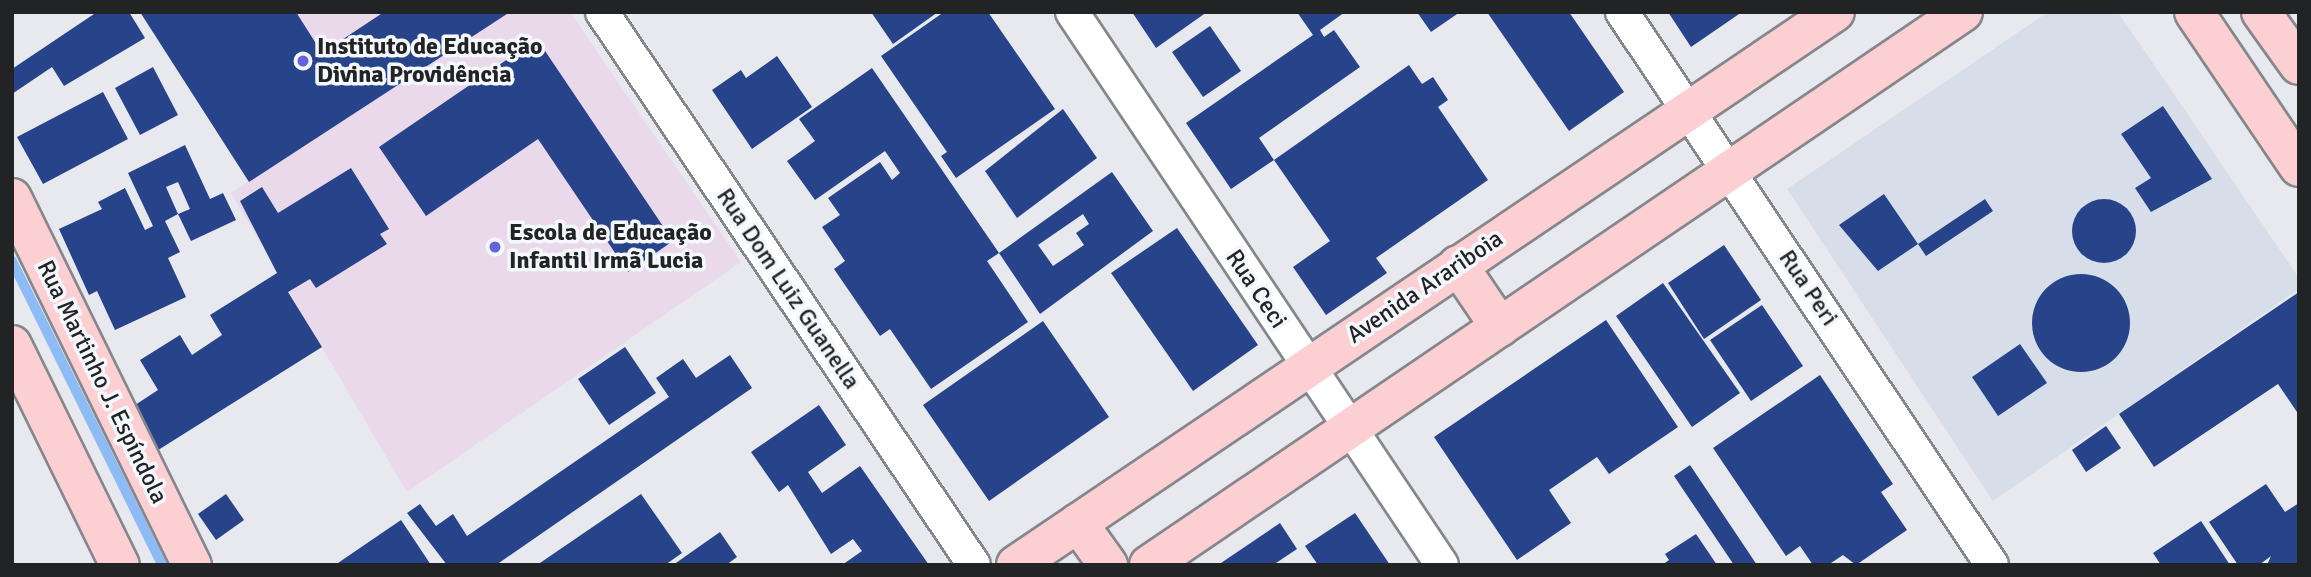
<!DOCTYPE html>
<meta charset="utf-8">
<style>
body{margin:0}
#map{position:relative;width:2311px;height:577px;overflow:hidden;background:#e7e9ee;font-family:Signika,sans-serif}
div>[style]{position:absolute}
.built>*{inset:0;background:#d7dde9}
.education>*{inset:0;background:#ead9eb}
.stream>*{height:10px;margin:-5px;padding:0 5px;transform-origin:5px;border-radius:5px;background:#8cbbf6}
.building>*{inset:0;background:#27438a}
.round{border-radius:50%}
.roads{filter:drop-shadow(2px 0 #85878c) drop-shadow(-2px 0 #85878c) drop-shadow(0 2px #85878c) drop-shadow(0 -2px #85878c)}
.minor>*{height:32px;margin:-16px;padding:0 16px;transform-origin:16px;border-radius:16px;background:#fff}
.secondary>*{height:38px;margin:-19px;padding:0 19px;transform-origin:19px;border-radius:19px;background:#fcd0d2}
.dots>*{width:19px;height:19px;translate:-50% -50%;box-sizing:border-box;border:4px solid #f4f7fc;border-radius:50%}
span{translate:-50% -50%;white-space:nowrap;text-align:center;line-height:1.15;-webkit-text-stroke:7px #f4f7fc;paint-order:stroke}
.poi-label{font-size:24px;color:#222325;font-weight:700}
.left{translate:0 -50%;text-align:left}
.street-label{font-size:24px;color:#222325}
.frame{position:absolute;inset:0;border:14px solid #222325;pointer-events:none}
</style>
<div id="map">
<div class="built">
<div style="clip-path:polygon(2048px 12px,2118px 12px,2299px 278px,2299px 289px,1993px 501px,1787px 189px)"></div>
</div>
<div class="education">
<div style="clip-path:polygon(140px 12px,570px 12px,741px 262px,407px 492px,231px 193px,249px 181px)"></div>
</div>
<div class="stream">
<div style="left:12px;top:261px;width:339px;rotate:63.7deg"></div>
</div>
<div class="building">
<div style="clip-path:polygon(97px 12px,129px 12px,145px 38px,64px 86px,52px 67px,12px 94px,12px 69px)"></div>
<div style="clip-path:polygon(140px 12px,296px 12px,322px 53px,384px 12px,510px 12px,249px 182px)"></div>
<div style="clip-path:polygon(871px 12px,938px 12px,893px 44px)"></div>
<div style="clip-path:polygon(944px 12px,988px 12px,1055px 109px,956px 178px,941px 156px,947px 152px,881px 56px)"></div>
<div style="clip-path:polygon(1132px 12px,1207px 12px,1156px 48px)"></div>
<div style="clip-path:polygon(1297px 12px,1345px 12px,1320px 30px,1324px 37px,1334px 30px,1360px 67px,1259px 138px,1274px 160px,1231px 189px,1186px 123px,1313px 35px)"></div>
<div style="clip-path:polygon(1417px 12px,1460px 12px,1431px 32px)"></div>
<div style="clip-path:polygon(1487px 12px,1569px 12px,1624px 92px,1569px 131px)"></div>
<div style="clip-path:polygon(1668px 12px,1742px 12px,1691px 47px)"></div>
<div style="clip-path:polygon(1210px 26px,1241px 71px,1203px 97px,1172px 52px)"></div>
<div style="clip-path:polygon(537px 39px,673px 241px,628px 272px,538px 139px,426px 216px,379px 147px)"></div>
<div style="clip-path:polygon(777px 56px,812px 107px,752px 149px,712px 90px,741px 70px,746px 78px)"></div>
<div style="clip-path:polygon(1409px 65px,1422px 84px,1433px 77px,1448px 100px,1438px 107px,1488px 180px,1376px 258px,1387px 273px,1326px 315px,1293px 267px,1330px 241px,1274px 160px)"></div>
<div style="clip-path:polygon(153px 67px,178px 115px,140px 135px,115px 88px)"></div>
<div style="clip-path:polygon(872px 68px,999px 253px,987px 261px,1028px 322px,931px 389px,890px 329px,880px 336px,834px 269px,845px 261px,822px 227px,840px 215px,828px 198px,880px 162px,892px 180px,900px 173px,885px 151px,815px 200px,787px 161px,815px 141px,799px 119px)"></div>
<div style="clip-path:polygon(103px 92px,128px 139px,43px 184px,17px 137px)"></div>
<div style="clip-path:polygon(2163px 106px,2212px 179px,2151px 212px,2135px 188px,2151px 178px,2121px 134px)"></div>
<div style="clip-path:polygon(1063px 109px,1097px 158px,1017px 218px,985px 171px)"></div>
<div style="clip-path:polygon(185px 145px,210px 199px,223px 193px,236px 220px,191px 241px,178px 214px,190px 209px,178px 182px,166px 187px,178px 214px,165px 221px,180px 252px,168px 258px,186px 297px,115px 330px,97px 291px,89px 295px,59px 229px,102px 209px,98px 202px,125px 188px,145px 230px,153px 226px,128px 173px)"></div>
<div style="clip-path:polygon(351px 168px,389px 229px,380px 234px,387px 244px,316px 288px,310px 279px,288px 292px,322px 347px,155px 452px,129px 409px,158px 390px,140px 360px,180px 335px,192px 355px,222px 335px,210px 315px,277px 273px,240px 201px,262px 187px,278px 213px)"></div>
<div style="clip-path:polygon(evenodd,1112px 172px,1153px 231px,1040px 314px,999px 253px,1112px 172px,1083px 214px,1089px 224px,1076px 233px,1084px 245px,1053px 266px,1038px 245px,1083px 214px)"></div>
<div style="clip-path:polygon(1884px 194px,1918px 244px,1985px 199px,1993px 211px,1926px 256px,1918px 244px,1878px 271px,1839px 225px)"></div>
<div class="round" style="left:2072px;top:199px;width:64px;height:64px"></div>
<div style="clip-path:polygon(1177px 228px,1258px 345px,1193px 391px,1111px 273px)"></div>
<div style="clip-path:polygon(1724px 245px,1761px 300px,1704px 339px,1668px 283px)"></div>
<div class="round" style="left:2032px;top:274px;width:98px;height:98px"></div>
<div style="clip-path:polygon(1663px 283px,1740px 393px,1692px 427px,1616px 316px)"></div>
<div style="clip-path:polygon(2299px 292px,2299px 415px,2278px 384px,2154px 467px,2119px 414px)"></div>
<div style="clip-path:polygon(1762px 305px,1803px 366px,1751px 401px,1710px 340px)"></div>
<div style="clip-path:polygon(1606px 320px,1678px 427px,1609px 474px,1597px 457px,1549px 490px,1571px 523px,1517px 560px,1434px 437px)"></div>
<div style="clip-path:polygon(1043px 321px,1109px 417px,989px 501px,923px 405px)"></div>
<div style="clip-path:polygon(2020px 344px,2047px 383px,1998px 416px,1972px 377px)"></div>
<div style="clip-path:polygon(625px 347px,656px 393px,609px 425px,578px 379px)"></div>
<div style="clip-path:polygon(730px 355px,752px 388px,496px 565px,447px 565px,407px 513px,420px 504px,436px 526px,453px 514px,467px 536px,669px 397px,656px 378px,683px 359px,696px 378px)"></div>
<div style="clip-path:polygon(1820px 375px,1893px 484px,1881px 492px,1907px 530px,1856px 565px,1843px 555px,1828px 565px,1813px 565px,1800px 546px,1786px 556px,1713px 448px)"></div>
<div style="clip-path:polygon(819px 405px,846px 445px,808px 472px,822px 493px,860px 466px,929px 565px,842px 565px,862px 551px,853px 539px,831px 554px,788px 485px,779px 492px,751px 452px)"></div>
<div style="clip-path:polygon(2106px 426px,2121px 448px,2086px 472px,2072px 450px)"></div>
<div style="clip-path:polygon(1690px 465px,1757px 565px,1734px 565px,1674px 476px)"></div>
<div style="clip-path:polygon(2266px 484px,2285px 512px,2299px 503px,2299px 565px,2267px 565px,2271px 556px,2259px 565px,2238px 565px,2209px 522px)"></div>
<div style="clip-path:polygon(226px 494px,244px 520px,216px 540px,198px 514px)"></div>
<div style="clip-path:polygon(641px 494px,682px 553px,665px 565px,537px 565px)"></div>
<div style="clip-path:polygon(1355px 513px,1390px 565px,1318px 565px,1305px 546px)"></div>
<div style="clip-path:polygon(401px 520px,431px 565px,335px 565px)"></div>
<div style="clip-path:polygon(2201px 521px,2230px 565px,2161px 565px,2153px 553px)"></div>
<div style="clip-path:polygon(1280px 523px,1297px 549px,1273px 565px,1218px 565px)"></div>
<div style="clip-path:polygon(720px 532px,737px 557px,726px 565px,673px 565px)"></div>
<div style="clip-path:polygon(1696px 534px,1717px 565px,1662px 565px,1669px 560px,1665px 554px)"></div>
</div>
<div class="roads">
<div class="minor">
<div style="left:602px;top:12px;width:666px;rotate:56.07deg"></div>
<div style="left:1072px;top:12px;width:665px;rotate:56.21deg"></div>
<div style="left:1622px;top:12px;width:665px;rotate:56.21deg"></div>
</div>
<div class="secondary">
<div style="left:2194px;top:12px;width:187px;rotate:55.9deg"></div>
<div style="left:2261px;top:12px;width:65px;rotate:54.4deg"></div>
<div style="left:12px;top:198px;width:409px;rotate:63.9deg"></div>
<div style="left:1458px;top:265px;width:75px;rotate:55.9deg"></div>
<div style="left:12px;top:345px;width:245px;rotate:63.9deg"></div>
<div style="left:1078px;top:523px;width:52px;rotate:54.5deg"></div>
<div style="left:1016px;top:565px;width:988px;rotate:-34.03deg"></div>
<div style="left:1149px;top:565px;width:984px;rotate:-34.19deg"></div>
</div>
</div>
<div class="dots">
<div style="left:303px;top:61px;background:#6662dc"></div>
<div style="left:495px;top:247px;background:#6662dc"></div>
</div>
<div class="poi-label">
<span class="left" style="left:317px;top:61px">Instituto de Educação<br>Divina Providência</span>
<span class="left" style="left:509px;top:247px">Escola de Educação<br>Infantil Irmã Lucia</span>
</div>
<div class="street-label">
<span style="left:1425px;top:287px;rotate:-34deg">Avenida Arariboia</span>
<span style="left:1808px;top:288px;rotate:56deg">Rua Peri</span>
<span style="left:788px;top:289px;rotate:56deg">Rua Dom Luiz Guanella</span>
<span style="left:1256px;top:289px;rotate:56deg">Rua Ceci</span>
<span style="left:102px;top:382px;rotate:64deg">Rua Martinho J. Espíndola</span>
</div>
<div class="frame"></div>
</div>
